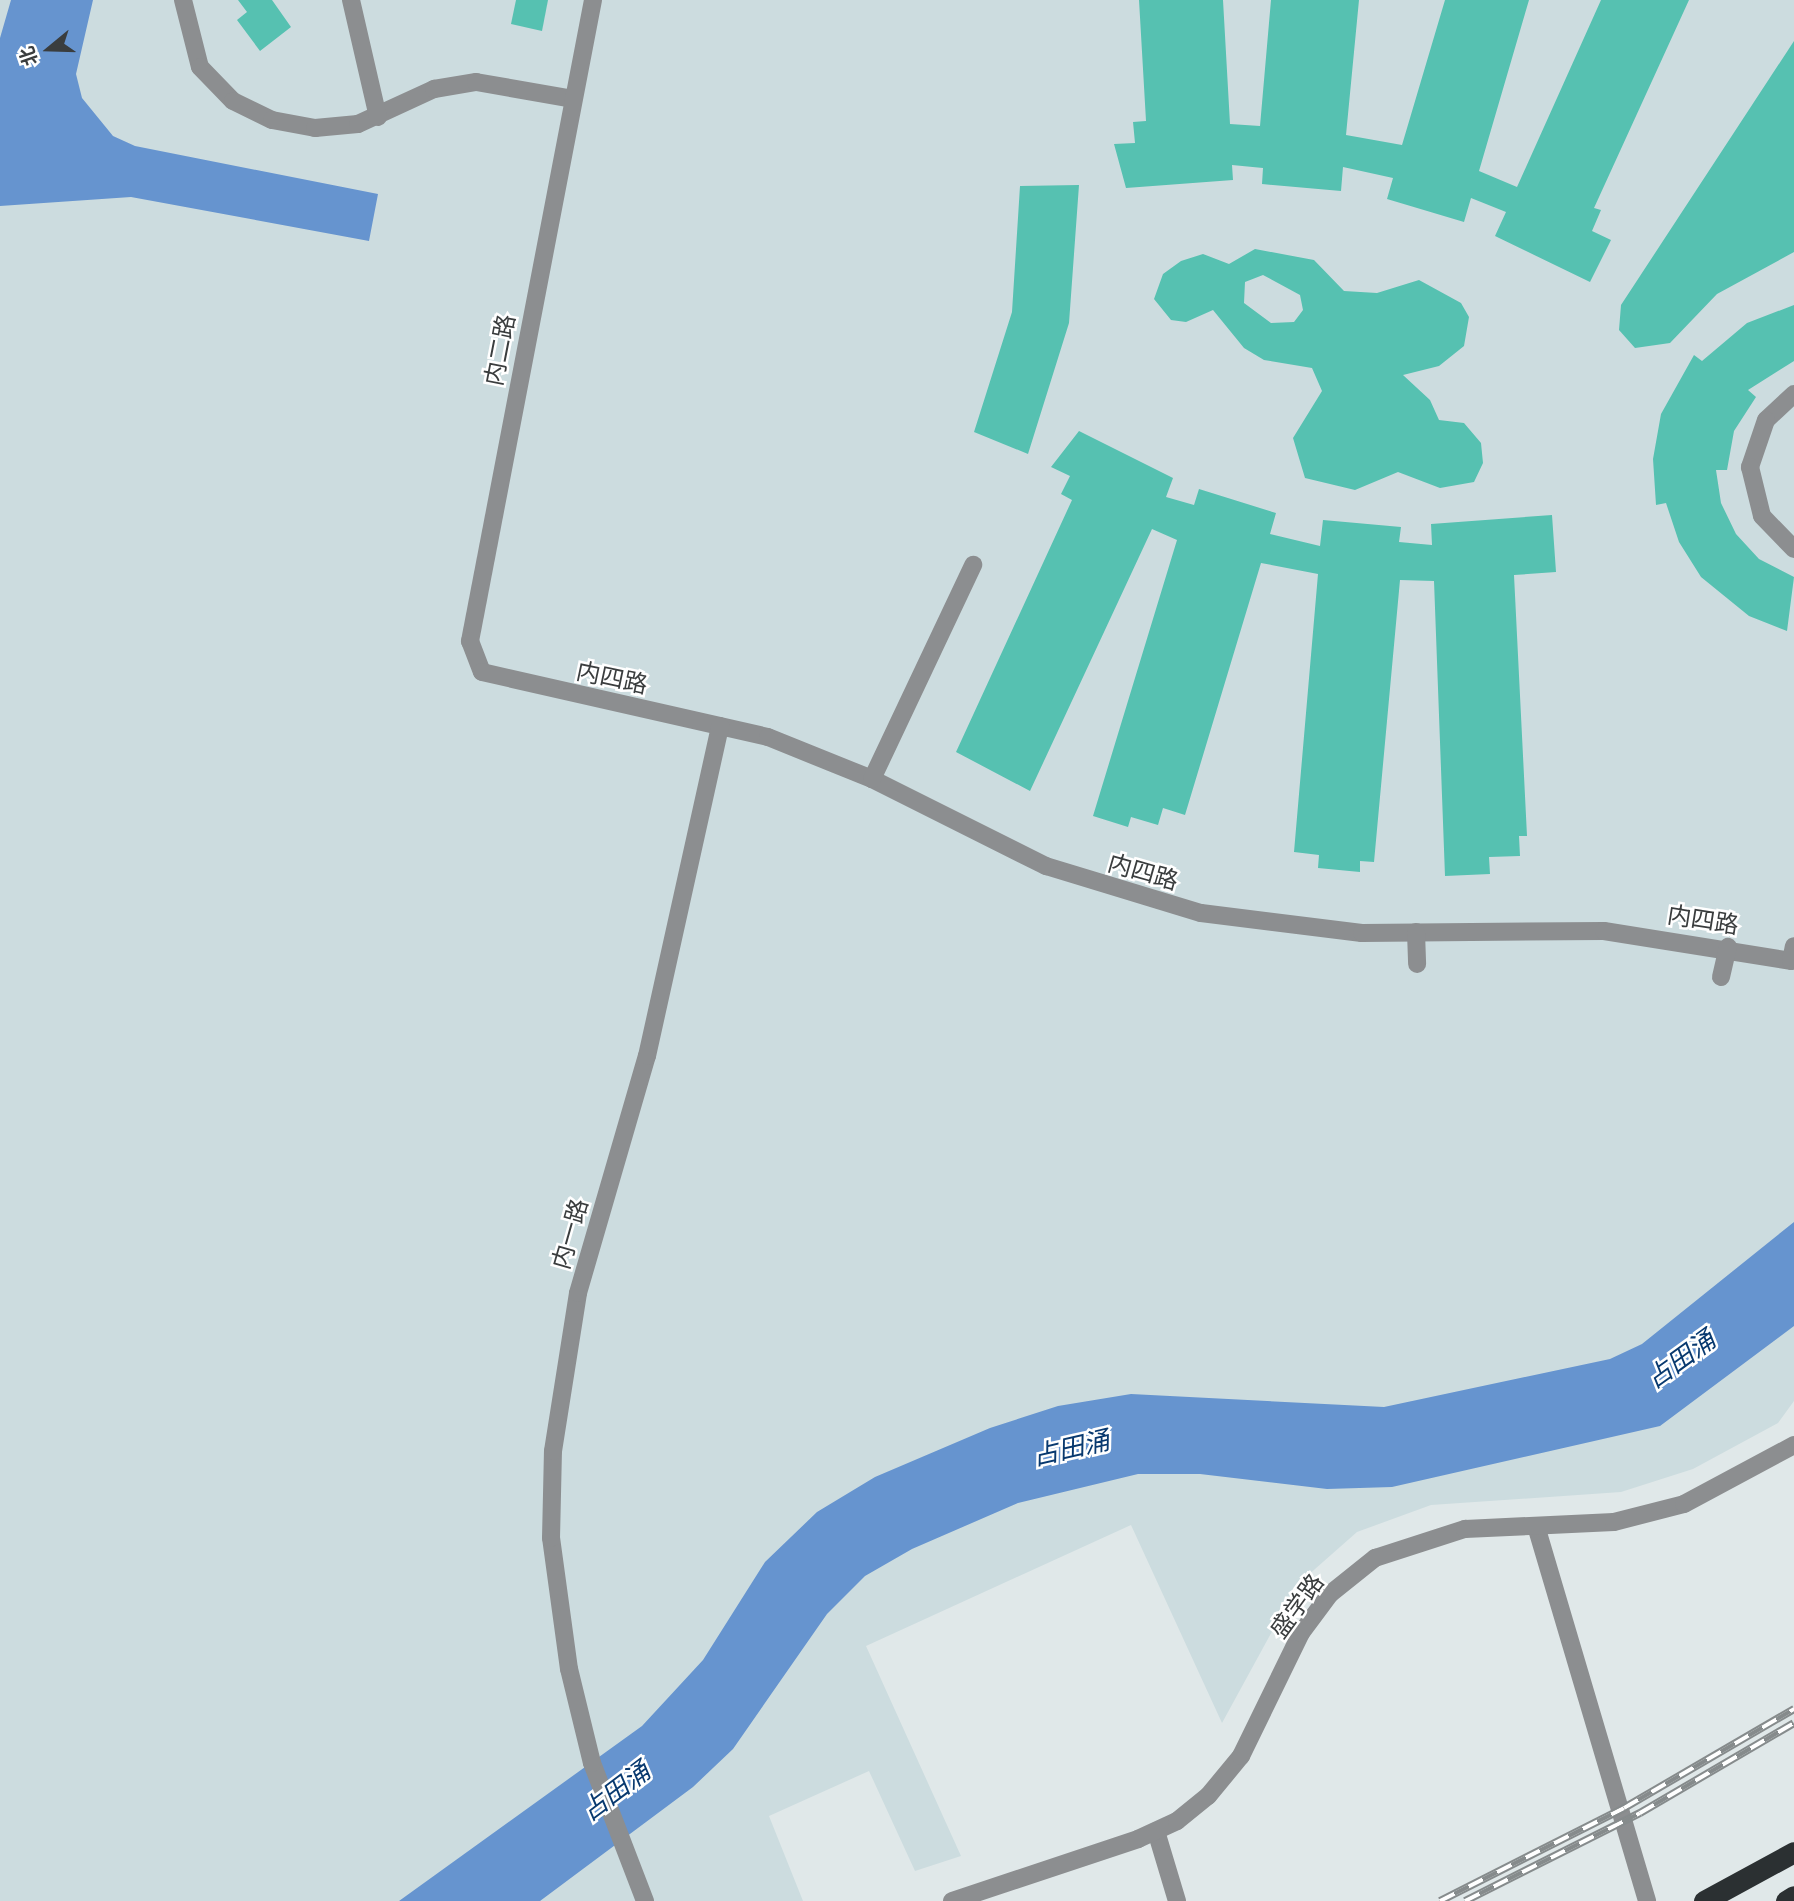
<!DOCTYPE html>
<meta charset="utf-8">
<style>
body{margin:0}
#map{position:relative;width:1794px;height:1901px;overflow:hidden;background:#e0e8e9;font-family:Montserrat,"Noto Sans SC",sans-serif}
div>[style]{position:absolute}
.built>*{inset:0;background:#ccdcdf}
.water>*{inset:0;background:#6694cf}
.building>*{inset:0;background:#56c1b1}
.minor>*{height:18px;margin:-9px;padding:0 9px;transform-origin:9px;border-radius:9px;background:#8c8e90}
.highway>*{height:21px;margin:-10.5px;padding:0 10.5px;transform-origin:10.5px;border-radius:10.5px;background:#2b3032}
.rail>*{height:8px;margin-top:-4px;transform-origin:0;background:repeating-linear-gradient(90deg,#fff 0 16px,#868b8c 0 32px);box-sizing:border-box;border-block:2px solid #868b8c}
span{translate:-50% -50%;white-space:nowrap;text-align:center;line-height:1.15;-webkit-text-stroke:5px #fff;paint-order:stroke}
.street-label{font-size:24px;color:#3a3d3e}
.water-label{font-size:26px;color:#08396f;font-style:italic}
.north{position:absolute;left:14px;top:14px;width:70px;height:70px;-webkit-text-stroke:5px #fff;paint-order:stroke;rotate:251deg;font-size:19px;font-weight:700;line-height:28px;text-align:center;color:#3a3d3e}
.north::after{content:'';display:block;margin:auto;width:24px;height:32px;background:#3a3d3e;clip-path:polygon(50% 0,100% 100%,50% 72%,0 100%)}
</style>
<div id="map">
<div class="built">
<div style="clip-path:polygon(0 0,1794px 0,1794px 1401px,1778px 1423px,1693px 1469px,1621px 1492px,1431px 1505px,1357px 1532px,1298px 1584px,1222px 1723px,1131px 1525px,866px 1646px,961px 1856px,915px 1871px,869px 1771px,769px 1816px,803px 1901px,0 1901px)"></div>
</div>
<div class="water">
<div style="clip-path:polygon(11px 0,93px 0,76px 74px,82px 98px,113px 136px,135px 146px,378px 194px,369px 241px,131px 197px,0 206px,0 38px)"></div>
<div style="clip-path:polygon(1794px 1222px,1794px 1326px,1660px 1426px,1392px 1487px,1327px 1489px,1200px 1474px,1138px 1474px,1018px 1503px,912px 1549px,865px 1576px,827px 1614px,733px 1749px,693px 1787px,540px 1901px,399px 1901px,642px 1726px,703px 1660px,765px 1562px,817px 1512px,875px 1477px,990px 1428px,1058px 1406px,1131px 1394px,1384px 1407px,1610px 1359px,1642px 1344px)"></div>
</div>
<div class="building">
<div style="clip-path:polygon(238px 0,272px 0,291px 27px,260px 51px,237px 20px,247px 12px)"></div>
<div style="clip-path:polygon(516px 0,548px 0,542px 31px,511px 24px)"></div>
<div style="clip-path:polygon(1139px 0,1223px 0,1230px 124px,1260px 126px,1271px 0,1359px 0,1346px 135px,1402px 145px,1445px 0,1529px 0,1479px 171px,1517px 187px,1601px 0,1689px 0,1594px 208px,1601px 210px,1592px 231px,1611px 240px,1590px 282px,1495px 236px,1506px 212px,1471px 198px,1464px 222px,1387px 199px,1393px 178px,1343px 167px,1341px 191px,1262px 184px,1263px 168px,1232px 165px,1233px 180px,1126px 188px,1114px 144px,1135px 143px,1133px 122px,1146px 121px)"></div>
<div style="clip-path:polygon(1794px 41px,1794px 252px,1717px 294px,1670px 343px,1635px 348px,1619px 330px,1621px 305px)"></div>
<div style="clip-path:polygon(1079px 185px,1069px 323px,1028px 454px,974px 432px,1012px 312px,1020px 186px)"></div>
<div style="clip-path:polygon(evenodd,1255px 249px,1314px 260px,1344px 291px,1377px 293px,1419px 280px,1461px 303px,1469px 317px,1464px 346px,1439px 366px,1403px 375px,1430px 400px,1439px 420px,1464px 423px,1481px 443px,1483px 463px,1474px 482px,1440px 488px,1398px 472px,1355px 490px,1305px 478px,1293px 438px,1322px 391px,1312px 368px,1264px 360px,1244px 348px,1213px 310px,1186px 322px,1171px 320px,1154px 299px,1163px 274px,1181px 261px,1203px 254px,1229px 264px,1255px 249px,1263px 275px,1300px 295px,1303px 310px,1294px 322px,1271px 323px,1244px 303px,1245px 282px,1263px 275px)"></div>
<div style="clip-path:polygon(1794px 305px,1794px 361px,1748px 390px,1756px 397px,1734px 431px,1727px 470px,1716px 470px,1721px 503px,1736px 534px,1759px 559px,1794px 577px,1787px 631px,1749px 616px,1701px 577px,1679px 542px,1666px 503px,1656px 505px,1653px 459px,1661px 414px,1694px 355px,1702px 361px,1747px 323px)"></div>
<div style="clip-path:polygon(1079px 431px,1173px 478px,1166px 497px,1194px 505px,1199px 489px,1276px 513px,1270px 534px,1320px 546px,1323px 520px,1401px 527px,1399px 542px,1432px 545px,1431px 524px,1552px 515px,1556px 572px,1514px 575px,1527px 836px,1519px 836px,1520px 856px,1489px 857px,1490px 874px,1445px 876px,1434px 581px,1400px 580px,1374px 862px,1360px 861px,1360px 872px,1318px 868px,1319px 855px,1294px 852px,1318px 574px,1261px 563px,1185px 815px,1163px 808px,1158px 825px,1131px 817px,1128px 827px,1093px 816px,1177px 540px,1152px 529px,1030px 791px,956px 752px,1072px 500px,1061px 494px,1070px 476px,1051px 467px)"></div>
</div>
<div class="minor">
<div style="left:183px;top:0;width:69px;rotate:75.8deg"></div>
<div style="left:200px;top:67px;width:47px;rotate:45.9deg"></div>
<div style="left:233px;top:101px;width:43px;rotate:26deg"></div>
<div style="left:272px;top:120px;width:44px;rotate:10.5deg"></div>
<div style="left:315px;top:128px;width:43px;rotate:-5.3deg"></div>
<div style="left:358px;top:124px;width:84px;rotate:-24.7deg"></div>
<div style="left:434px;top:89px;width:43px;rotate:-9.5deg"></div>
<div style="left:476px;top:82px;width:98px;rotate:9.9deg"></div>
<div style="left:351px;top:0;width:120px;rotate:77deg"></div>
<div style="left:593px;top:0;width:653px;rotate:100.86deg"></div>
<div style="left:470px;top:641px;width:33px;rotate:69deg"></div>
<div style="left:482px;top:672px;width:293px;rotate:12.8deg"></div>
<div style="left:768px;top:737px;width:112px;rotate:22deg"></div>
<div style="left:872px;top:779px;width:195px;rotate:26.6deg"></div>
<div style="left:1046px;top:866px;width:162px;rotate:16.9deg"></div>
<div style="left:1201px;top:913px;width:162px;rotate:7.1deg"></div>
<div style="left:1362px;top:933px;width:242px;rotate:-0.5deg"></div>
<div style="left:1604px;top:931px;width:189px;rotate:9.1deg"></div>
<div style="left:1791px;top:961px;width:15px;rotate:-79deg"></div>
<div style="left:1794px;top:394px;width:38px;rotate:137deg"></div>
<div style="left:1766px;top:420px;width:50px;rotate:108.8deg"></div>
<div style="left:1750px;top:467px;width:50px;rotate:76.2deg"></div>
<div style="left:1762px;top:516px;width:46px;rotate:45.9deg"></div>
<div style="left:872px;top:779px;width:237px;rotate:-64.7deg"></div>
<div style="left:1416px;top:932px;width:32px;rotate:88deg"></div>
<div style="left:1721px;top:977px;width:31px;rotate:-77deg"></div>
<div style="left:1536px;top:1526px;width:391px;rotate:73.5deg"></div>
<div style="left:1156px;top:1831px;width:73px;rotate:73.3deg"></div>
<div style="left:645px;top:1901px;width:148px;rotate:-111deg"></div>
<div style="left:592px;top:1763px;width:97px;rotate:-103.7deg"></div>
<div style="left:569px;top:1669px;width:132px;rotate:-97.8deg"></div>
<div style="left:551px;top:1538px;width:87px;rotate:-88.7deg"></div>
<div style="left:553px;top:1451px;width:160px;rotate:-81deg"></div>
<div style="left:578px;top:1293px;width:247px;rotate:-73.8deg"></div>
<div style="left:647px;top:1056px;width:338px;rotate:-77.5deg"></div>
<div style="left:952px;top:1901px;width:196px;rotate:-18.4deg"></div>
<div style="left:1138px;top:1839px;width:43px;rotate:-24.8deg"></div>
<div style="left:1177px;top:1821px;width:40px;rotate:-39deg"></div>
<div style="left:1208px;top:1796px;width:52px;rotate:-50.5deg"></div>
<div style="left:1241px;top:1756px;width:137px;rotate:-64deg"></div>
<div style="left:1301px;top:1633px;width:49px;rotate:-53.4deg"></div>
<div style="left:1330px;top:1594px;width:58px;rotate:-38.7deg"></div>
<div style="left:1375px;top:1558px;width:95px;rotate:-17.9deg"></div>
<div style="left:1465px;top:1529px;width:149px;rotate:-2.7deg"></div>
<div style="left:1614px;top:1522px;width:72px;rotate:-14.4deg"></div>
<div style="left:1684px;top:1504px;width:125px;rotate:-28.2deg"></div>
</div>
<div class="highway">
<div style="left:1704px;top:1901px;width:102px;rotate:-28.6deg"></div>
<div style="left:1786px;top:1901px;width:9px;rotate:-32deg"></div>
</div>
<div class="rail">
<div style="left:1440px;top:1901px;width:206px;rotate:-26.8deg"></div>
<div style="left:1624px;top:1808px;width:197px;rotate:-30.2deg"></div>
<div style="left:1465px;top:1901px;width:196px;rotate:-26.7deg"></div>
<div style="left:1640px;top:1813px;width:178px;rotate:-30.3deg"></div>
</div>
<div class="street-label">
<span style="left:500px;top:350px;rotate:-79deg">内二路</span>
<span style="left:612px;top:678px;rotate:12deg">内四路</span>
<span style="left:1143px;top:872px;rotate:16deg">内四路</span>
<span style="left:1703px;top:920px;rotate:9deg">内四路</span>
<span style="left:570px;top:1234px;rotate:-74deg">内一路</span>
<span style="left:1297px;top:1606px;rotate:-54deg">盛学路</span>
</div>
<div class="water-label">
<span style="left:1681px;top:1360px;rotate:-36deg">占田涌</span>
<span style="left:1071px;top:1449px;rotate:-13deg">占田涌</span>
<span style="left:616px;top:1792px;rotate:-37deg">占田涌</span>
</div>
<div class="north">北</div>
</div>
